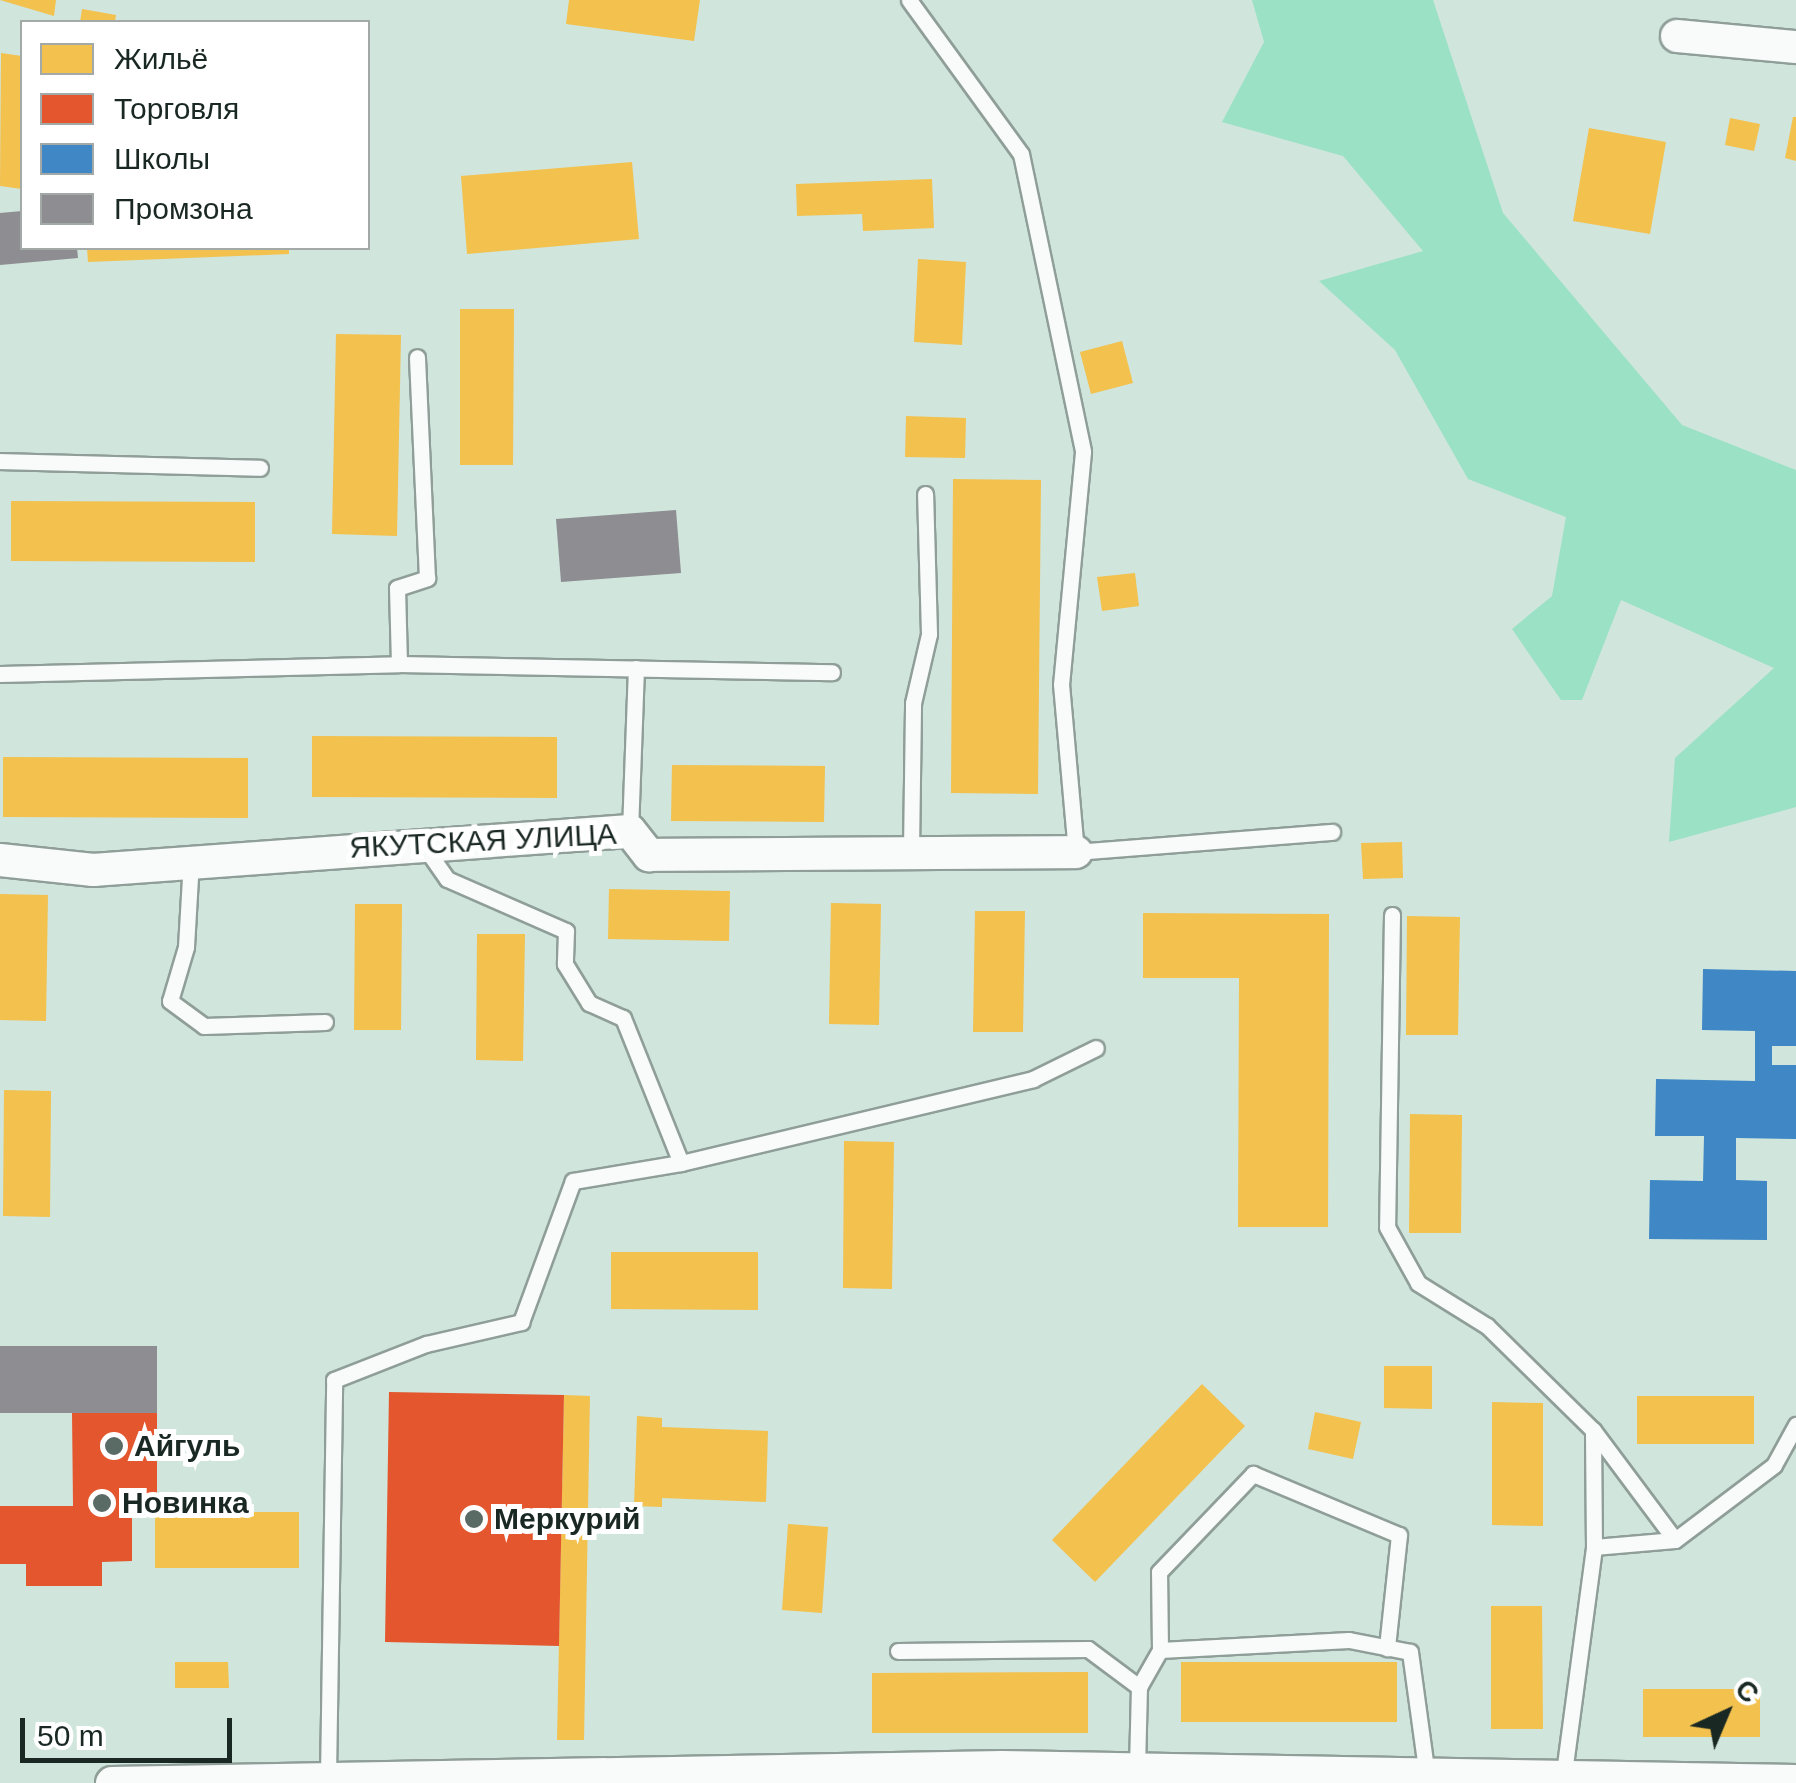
<!DOCTYPE html>
<meta charset="utf-8">
<style>
body{margin:0}
#map{position:relative;width:1796px;height:1783px;overflow:hidden;background:#d0e5dc;font-family:Arial,sans-serif}
div>[style]{position:absolute}
.water>*{inset:0;background:#9ae1c6}
.homes>*{inset:0;background:#f2c14e}
.shops>*{inset:0;background:#e4572e}
.schools>*{inset:0;background:#3f88c5}
.industry>*{inset:0;background:#8d8d92}
.roads{filter:drop-shadow(2px 0 #8f9e98) drop-shadow(-2px 0 #8f9e98) drop-shadow(0 2px #8f9e98) drop-shadow(0 -2px #8f9e98)}
.service>*{height:15px;margin:-7.5px;padding:0 7.5px;transform-origin:7.5px;border-radius:7.5px;background:#f8fbfa}
.minor>*{height:32px;margin:-16px;padding:0 16px;transform-origin:16px;border-radius:16px;background:#f8fbfa}
.dots>*{width:28px;height:28px;translate:-50% -50%;box-sizing:border-box;border:5px solid #fff;border-radius:50%}
span{translate:-50% -50%;white-space:nowrap;text-align:center;line-height:1.15;-webkit-text-stroke:10px #fff;paint-order:stroke}
.street-label{font-size:30px;color:#1a2823}
.poi-label{font-size:30px;color:#1a2823;font-weight:700}
.left{translate:0 -50%;text-align:left}
.legend{position:absolute;left:20px;top:20px;width:350px;height:230px;box-sizing:border-box;background:#fff;border:2px solid #a3a9a7;margin:0;padding:12px 18px;list-style:none;font-size:30px;color:#1a2823}
.legend li{display:flex;align-items:center;gap:20px;height:50px}
.legend b{width:50px;border:2px solid #a3a9a7}
.north{position:absolute;left:1676px;top:1663px;width:100px;height:100px;-webkit-text-stroke:8px #fff;paint-order:stroke;rotate:44deg;font-size:28px;font-weight:700;line-height:40px;text-align:center;color:#1a2823}
.north::after{content:'';display:block;margin:auto;width:35px;height:45px;background:#1a2823;clip-path:polygon(50% 0,100% 100%,50% 72%,0 100%)}
.scale{position:absolute;left:20px;top:1718px;width:212px;height:45px;box-sizing:border-box;border:5px solid #1a2823;border-top:0;padding-left:12px;font-size:30px;line-height:35px;white-space:nowrap;color:#1a2823;-webkit-text-stroke:8px #fff;paint-order:stroke}
</style>
<div id="map">
<div class="water">
<div style="clip-path:polygon(1252px 0,1433px 0,1503px 213px,1682px 425px,1796px 470px,1796px 807px,1669px 842px,1675px 758px,1774px 668px,1621px 600px,1582px 700px,1561px 700px,1512px 629px,1552px 596px,1566px 517px,1468px 479px,1395px 350px,1319px 281px,1423px 251px,1343px 156px,1222px 122px,1264px 42px)"></div>
</div>
<div class="homes">
<div style="clip-path:polygon(0 0,56px 0,54px 16px)"></div>
<div style="clip-path:polygon(569px 0,700px 0,694px 41px,566px 24px)"></div>
<div style="clip-path:polygon(82px 9px,116px 15px,115px 22px,80px 22px)"></div>
<div style="clip-path:polygon(1px 53px,22px 56px,22px 189px,0 186px)"></div>
<div style="clip-path:polygon(1793px 117px,1796px 117px,1796px 161px,1785px 158px)"></div>
<div style="clip-path:polygon(1730px 118px,1760px 124px,1754px 151px,1725px 145px)"></div>
<div style="clip-path:polygon(1589px 128px,1666px 142px,1650px 234px,1573px 221px)"></div>
<div style="clip-path:polygon(632px 162px,639px 239px,467px 254px,461px 176px)"></div>
<div style="clip-path:polygon(932px 179px,934px 228px,863px 231px,862px 214px,797px 216px,796px 184px)"></div>
<div style="clip-path:polygon(87px 248px,289px 248px,289px 254px,88px 262px)"></div>
<div style="clip-path:polygon(918px 259px,966px 262px,962px 345px,914px 342px)"></div>
<div style="clip-path:polygon(460px 309px,514px 309px,513px 465px,460px 465px)"></div>
<div style="clip-path:polygon(336px 334px,401px 335px,397px 536px,332px 534px)"></div>
<div style="clip-path:polygon(1122px 341px,1133px 383px,1091px 394px,1080px 352px)"></div>
<div style="clip-path:polygon(906px 416px,966px 418px,965px 458px,905px 457px)"></div>
<div style="clip-path:polygon(953px 479px,1041px 480px,1038px 794px,951px 793px)"></div>
<div style="clip-path:polygon(11px 501px,255px 502px,255px 562px,11px 561px)"></div>
<div style="clip-path:polygon(1135px 573px,1139px 606px,1102px 611px,1097px 577px)"></div>
<div style="clip-path:polygon(312px 736px,557px 737px,557px 798px,312px 797px)"></div>
<div style="clip-path:polygon(3px 757px,248px 758px,248px 818px,3px 817px)"></div>
<div style="clip-path:polygon(672px 765px,825px 766px,824px 822px,671px 821px)"></div>
<div style="clip-path:polygon(1402px 842px,1403px 878px,1363px 879px,1361px 843px)"></div>
<div style="clip-path:polygon(609px 889px,730px 891px,729px 941px,608px 939px)"></div>
<div style="clip-path:polygon(0 894px,48px 895px,46px 1021px,0 1020px)"></div>
<div style="clip-path:polygon(831px 903px,881px 904px,879px 1025px,829px 1024px)"></div>
<div style="clip-path:polygon(355px 904px,402px 904px,401px 1030px,354px 1030px)"></div>
<div style="clip-path:polygon(975px 911px,1025px 911px,1023px 1032px,973px 1032px)"></div>
<div style="clip-path:polygon(1143px 913px,1329px 914px,1328px 1227px,1238px 1227px,1239px 978px,1143px 978px)"></div>
<div style="clip-path:polygon(1407px 916px,1460px 917px,1458px 1035px,1406px 1035px)"></div>
<div style="clip-path:polygon(477px 934px,525px 934px,523px 1061px,476px 1060px)"></div>
<div style="clip-path:polygon(4px 1090px,51px 1091px,50px 1217px,3px 1216px)"></div>
<div style="clip-path:polygon(1410px 1114px,1462px 1115px,1461px 1233px,1409px 1233px)"></div>
<div style="clip-path:polygon(844px 1141px,894px 1142px,892px 1289px,843px 1288px)"></div>
<div style="clip-path:polygon(611px 1252px,758px 1252px,758px 1310px,611px 1309px)"></div>
<div style="clip-path:polygon(1384px 1366px,1432px 1366px,1432px 1409px,1384px 1408px)"></div>
<div style="clip-path:polygon(1202px 1384px,1245px 1426px,1095px 1582px,1052px 1540px)"></div>
<div style="clip-path:polygon(564px 1395px,590px 1396px,584px 1740px,557px 1740px)"></div>
<div style="clip-path:polygon(1637px 1396px,1754px 1396px,1754px 1444px,1637px 1444px)"></div>
<div style="clip-path:polygon(1492px 1402px,1543px 1403px,1543px 1526px,1492px 1525px)"></div>
<div style="clip-path:polygon(1315px 1412px,1361px 1422px,1353px 1459px,1308px 1449px)"></div>
<div style="clip-path:polygon(637px 1416px,662px 1418px,662px 1427px,768px 1431px,766px 1502px,662px 1498px,662px 1507px,634px 1506px)"></div>
<div style="clip-path:polygon(155px 1512px,299px 1512px,299px 1568px,155px 1568px)"></div>
<div style="clip-path:polygon(788px 1524px,828px 1527px,822px 1613px,782px 1610px)"></div>
<div style="clip-path:polygon(1491px 1606px,1542px 1606px,1543px 1729px,1491px 1729px)"></div>
<div style="clip-path:polygon(175px 1662px,228px 1662px,229px 1688px,175px 1688px)"></div>
<div style="clip-path:polygon(1181px 1662px,1397px 1662px,1397px 1722px,1181px 1722px)"></div>
<div style="clip-path:polygon(1088px 1672px,1088px 1733px,872px 1733px,872px 1673px)"></div>
<div style="clip-path:polygon(1643px 1689px,1760px 1689px,1760px 1737px,1643px 1737px)"></div>
</div>
<div class="shops">
<div style="clip-path:polygon(389px 1392px,564px 1395px,559px 1646px,385px 1642px)"></div>
<div style="clip-path:polygon(72px 1413px,157px 1413px,157px 1499px,132px 1499px,132px 1561px,102px 1562px,102px 1586px,26px 1586px,26px 1564px,0 1564px,0 1506px,73px 1506px)"></div>
</div>
<div class="schools">
<div style="clip-path:polygon(1703px 969px,1796px 971px,1796px 1046px,1772px 1046px,1772px 1065px,1796px 1065px,1796px 1139px,1736px 1138px,1736px 1180px,1767px 1181px,1767px 1240px,1649px 1239px,1650px 1180px,1703px 1181px,1704px 1136px,1655px 1136px,1656px 1079px,1755px 1081px,1755px 1031px,1702px 1030px)"></div>
</div>
<div class="industry">
<div style="clip-path:polygon(22px 211px,22px 248px,77px 248px,78px 258px,0 265px,0 213px)"></div>
<div style="clip-path:polygon(676px 510px,681px 573px,561px 582px,556px 519px)"></div>
<div style="clip-path:polygon(0 1346px,157px 1346px,157px 1413px,0 1413px)"></div>
</div>
<div class="roads">
<div class="service">
<div style="left:909px;top:0;width:190px;rotate:54deg"></div>
<div style="left:1021px;top:154px;width:304px;rotate:78.2deg"></div>
<div style="left:1083px;top:452px;width:233px;rotate:95.4deg"></div>
<div style="left:1061px;top:684px;width:169px;rotate:84.9deg"></div>
<div style="left:1076px;top:852px;width:257px;rotate:-4.5deg"></div>
<div style="left:0;top:461px;width:260px;rotate:1.5deg"></div>
<div style="left:399px;top:664px;width:76px;rotate:-91.5deg"></div>
<div style="left:397px;top:588px;width:32px;rotate:-18deg"></div>
<div style="left:427px;top:578px;width:221px;rotate:-92.6deg"></div>
<div style="left:0;top:674px;width:399px;rotate:-1.4deg"></div>
<div style="left:399px;top:664px;width:433px;rotate:1.1deg"></div>
<div style="left:630px;top:831px;width:163px;rotate:-87.9deg"></div>
<div style="left:424px;top:846px;width:40px;rotate:55.1deg"></div>
<div style="left:447px;top:879px;width:130px;rotate:23.6deg"></div>
<div style="left:566px;top:931px;width:33px;rotate:92deg"></div>
<div style="left:565px;top:964px;width:46px;rotate:58.4deg"></div>
<div style="left:589px;top:1003px;width:37px;rotate:24deg"></div>
<div style="left:623px;top:1018px;width:156px;rotate:68.2deg"></div>
<div style="left:681px;top:1163px;width:362px;rotate:-13.4deg"></div>
<div style="left:1033px;top:1079px;width:70px;rotate:-26.2deg"></div>
<div style="left:911px;top:851px;width:148px;rotate:-89.2deg"></div>
<div style="left:913px;top:703px;width:71px;rotate:-76.9deg"></div>
<div style="left:929px;top:634px;width:140px;rotate:-91.6deg"></div>
<div style="left:191px;top:860px;width:87px;rotate:93.3deg"></div>
<div style="left:186px;top:947px;width:56px;rotate:106.5deg"></div>
<div style="left:170px;top:1001px;width:42px;rotate:36.3deg"></div>
<div style="left:204px;top:1026px;width:121px;rotate:-1.9deg"></div>
<div style="left:1392px;top:915px;width:312px;rotate:90.9deg"></div>
<div style="left:1387px;top:1227px;width:64px;rotate:61deg"></div>
<div style="left:1418px;top:1283px;width:81px;rotate:31.9deg"></div>
<div style="left:1487px;top:1326px;width:148px;rotate:44.5deg"></div>
<div style="left:1593px;top:1430px;width:137px;rotate:53.3deg"></div>
<div style="left:1675px;top:1540px;width:124px;rotate:-37.1deg"></div>
<div style="left:1774px;top:1465px;width:46px;rotate:-61.2deg"></div>
<div style="left:1594px;top:1547px;width:81px;rotate:-4.9deg"></div>
<div style="left:1160px;top:1650px;width:78px;rotate:-90.7deg"></div>
<div style="left:1159px;top:1572px;width:136px;rotate:-46.2deg"></div>
<div style="left:1253px;top:1474px;width:158px;rotate:22.7deg"></div>
<div style="left:1399px;top:1535px;width:114px;rotate:96.1deg"></div>
<div style="left:898px;top:1651px;width:190px;rotate:-0.6deg"></div>
<div style="left:1088px;top:1649px;width:64px;rotate:36.7deg"></div>
<div style="left:1137px;top:1768px;width:81px;rotate:-88.6deg"></div>
<div style="left:1139px;top:1687px;width:43px;rotate:-60.4deg"></div>
<div style="left:1160px;top:1650px;width:189px;rotate:-3deg"></div>
<div style="left:1349px;top:1640px;width:62px;rotate:11.1deg"></div>
<div style="left:1410px;top:1652px;width:125px;rotate:82.2deg"></div>
<div style="left:328px;top:1776px;width:396px;rotate:-89.1deg"></div>
<div style="left:334px;top:1380px;width:99px;rotate:-21.4deg"></div>
<div style="left:426px;top:1344px;width:98px;rotate:-13deg"></div>
<div style="left:521px;top:1322px;width:150px;rotate:-69.8deg"></div>
<div style="left:573px;top:1181px;width:109px;rotate:-9.5deg"></div>
<div style="left:1563px;top:1780px;width:235px;rotate:-82.4deg"></div>
<div style="left:1594px;top:1547px;width:117px;rotate:-90.5deg"></div>
</div>
<div class="minor">
<div style="left:1677px;top:36px;width:120px;rotate:5.3deg"></div>
<div style="left:0;top:860px;width:94px;rotate:6.1deg"></div>
<div style="left:93px;top:870px;width:538px;rotate:-4.15deg"></div>
<div style="left:630px;top:831px;width:31px;rotate:52deg"></div>
<div style="left:649px;top:855px;width:427px;rotate:-0.4deg"></div>
<div style="left:112px;top:1783px;width:890px;rotate:-1.03deg"></div>
<div style="left:1002px;top:1767px;width:794px;rotate:1.01deg"></div>
</div>
</div>
<div class="dots">
<div style="left:114px;top:1446px;background:#5a6a64"></div>
<div style="left:102px;top:1503px;background:#5a6a64"></div>
<div style="left:474px;top:1519px;background:#5a6a64"></div>
</div>
<div class="street-label">
<span style="left:483px;top:841px;rotate:-3deg">ЯКУТСКАЯ УЛИЦА</span>
</div>
<div class="poi-label">
<span class="left" style="left:134px;top:1446px">Айгуль</span>
<span class="left" style="left:122px;top:1503px">Новинка</span>
<span class="left" style="left:494px;top:1519px">Меркурий</span>
</div>
<ul class="legend">
<li><b style="height:28px;background:#f2c14e"></b>Жильё</li>
<li><b style="height:28px;background:#e4572e"></b>Торговля</li>
<li><b style="height:28px;background:#3f88c5"></b>Школы</li>
<li><b style="height:28px;background:#8d8d92"></b>Промзона</li>
</ul>
<div class="north">С</div>
<div class="scale">50 m</div>
</div>
